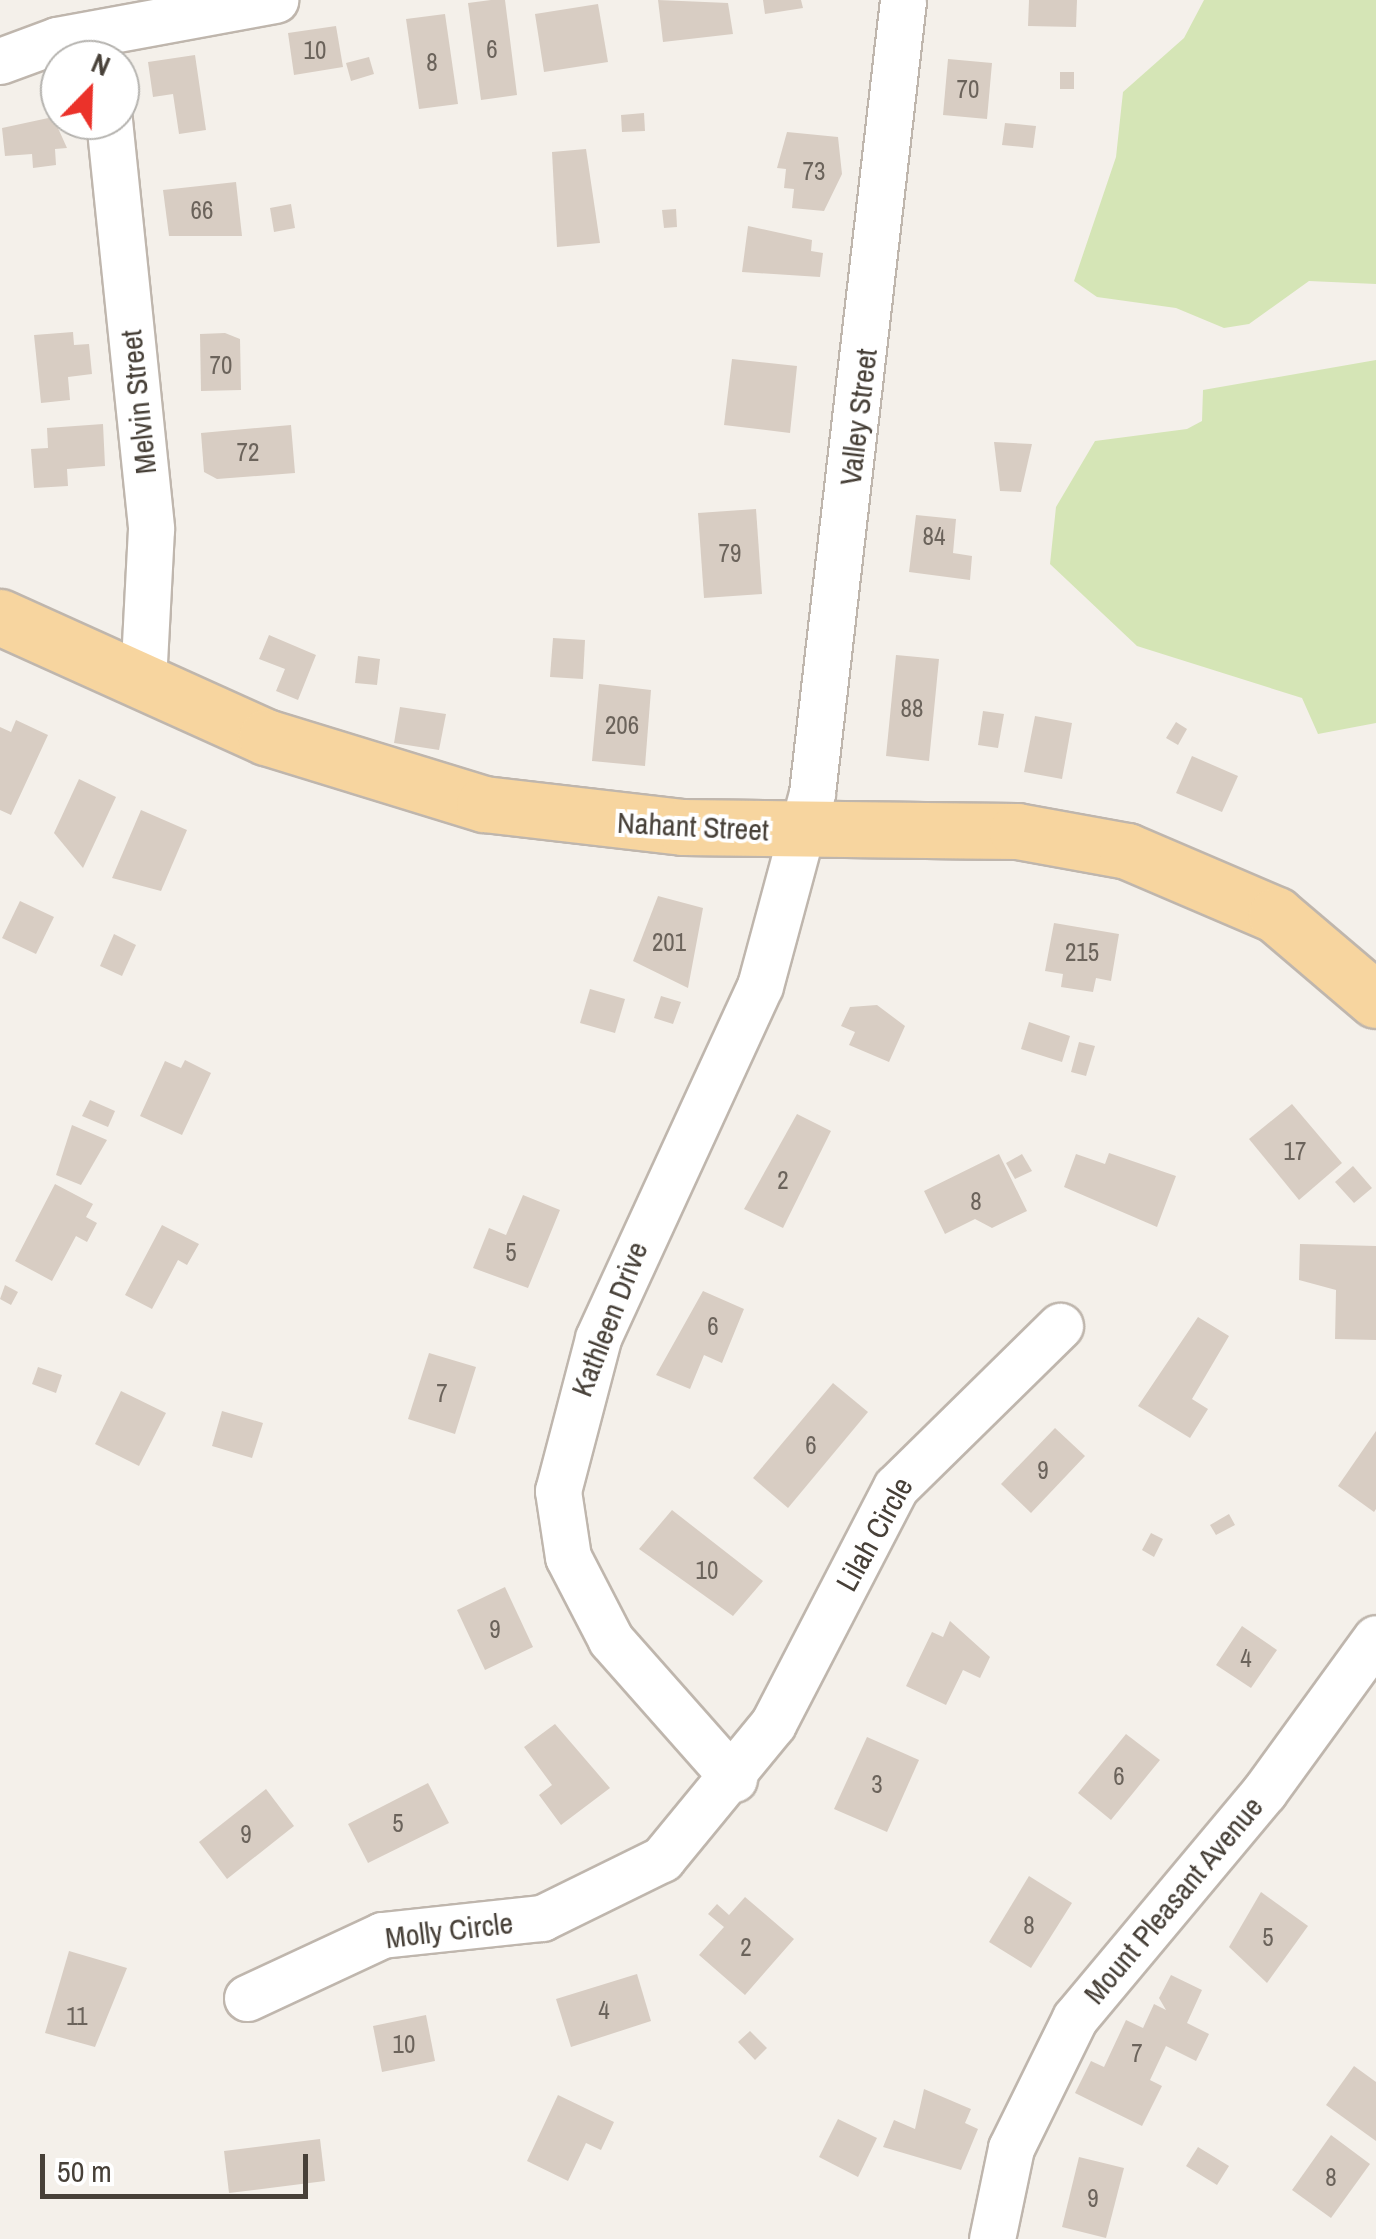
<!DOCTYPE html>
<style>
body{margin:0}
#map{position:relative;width:1376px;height:2239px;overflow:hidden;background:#f4f0ea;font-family:"Archivo Narrow",sans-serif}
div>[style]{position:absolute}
.green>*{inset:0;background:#d5e5b6}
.building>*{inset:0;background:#d8cdc3}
.roads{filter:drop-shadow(2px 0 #bfb6ad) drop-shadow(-2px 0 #bfb6ad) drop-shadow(0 2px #bfb6ad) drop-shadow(0 -2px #bfb6ad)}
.minor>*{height:45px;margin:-22.5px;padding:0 22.5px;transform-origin:22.5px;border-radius:22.5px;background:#fff}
.major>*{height:55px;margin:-27.5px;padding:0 27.5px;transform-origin:27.5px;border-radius:27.5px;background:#f7d59f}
span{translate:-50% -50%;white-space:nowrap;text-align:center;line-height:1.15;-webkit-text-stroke:8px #fff;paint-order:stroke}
.number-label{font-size:25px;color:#6b635b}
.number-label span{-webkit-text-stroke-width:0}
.street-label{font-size:30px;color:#474038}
.north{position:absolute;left:40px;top:40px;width:100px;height:100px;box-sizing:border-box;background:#fff;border:2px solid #b5b3af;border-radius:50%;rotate:23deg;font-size:28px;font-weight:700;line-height:40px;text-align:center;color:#474038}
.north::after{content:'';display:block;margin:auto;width:35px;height:45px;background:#eb322a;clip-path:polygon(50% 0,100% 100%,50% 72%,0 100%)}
.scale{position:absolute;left:40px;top:2154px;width:268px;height:45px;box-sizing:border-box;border:5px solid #474038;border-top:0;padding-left:12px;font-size:30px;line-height:35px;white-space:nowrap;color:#474038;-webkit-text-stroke:8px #fff;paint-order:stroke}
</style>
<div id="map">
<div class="green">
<div style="clip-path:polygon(1204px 0,1376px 0,1376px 284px,1309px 281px,1249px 324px,1224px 328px,1176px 308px,1097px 297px,1074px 281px,1116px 157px,1123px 92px,1184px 38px)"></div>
<div style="clip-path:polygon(1376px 360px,1376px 723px,1318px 734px,1302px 698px,1137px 646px,1050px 564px,1056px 507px,1095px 441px,1187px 429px,1202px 421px,1203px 390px)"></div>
</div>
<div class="building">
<div style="clip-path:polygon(491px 0,505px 0,517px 95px,481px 100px,468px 3px)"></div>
<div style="clip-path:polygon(658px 0,728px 3px,733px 34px,663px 42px)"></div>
<div style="clip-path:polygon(763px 0,801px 0,803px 8px,765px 14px)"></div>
<div style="clip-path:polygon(1029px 0,1077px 0,1076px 27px,1028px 26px)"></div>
<div style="clip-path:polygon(598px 4px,608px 62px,544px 72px,535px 14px)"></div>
<div style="clip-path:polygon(445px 14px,458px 104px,419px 109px,406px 19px)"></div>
<div style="clip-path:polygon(336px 26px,343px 67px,294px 75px,288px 33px)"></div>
<div style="clip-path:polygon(195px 55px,206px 130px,179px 134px,173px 94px,153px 97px,148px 62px)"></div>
<div style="clip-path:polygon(369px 57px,374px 74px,351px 81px,346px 63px)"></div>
<div style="clip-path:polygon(948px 59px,992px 63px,987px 119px,943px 115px)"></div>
<div style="clip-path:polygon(1060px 72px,1074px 72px,1074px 89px,1060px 89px)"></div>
<div style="clip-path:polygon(644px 113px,645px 131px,622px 132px,621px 115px)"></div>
<div style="clip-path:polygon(53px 117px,67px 148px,55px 149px,56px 165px,33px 168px,32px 154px,5px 156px,2px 128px)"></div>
<div style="clip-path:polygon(1005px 123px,1036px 126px,1033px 148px,1002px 145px)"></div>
<div style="clip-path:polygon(787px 132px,838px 137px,842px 174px,824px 211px,792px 208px,794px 189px,784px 188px,786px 169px,777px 168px)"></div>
<div style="clip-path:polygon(586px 149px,600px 243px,557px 247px,552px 152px)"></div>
<div style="clip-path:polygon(236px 182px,242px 236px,169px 236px,163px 190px)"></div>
<div style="clip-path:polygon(291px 204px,295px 228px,274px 232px,270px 208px)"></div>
<div style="clip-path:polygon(676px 209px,677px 227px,664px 228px,662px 210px)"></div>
<div style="clip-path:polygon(748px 226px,812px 240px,811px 251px,823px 253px,820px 277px,742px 272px)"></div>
<div style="clip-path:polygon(73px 332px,74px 345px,89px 344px,92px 374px,68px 377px,70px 400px,41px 403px,34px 335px)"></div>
<div style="clip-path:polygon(225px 333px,240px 339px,241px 390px,201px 391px,200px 334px)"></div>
<div style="clip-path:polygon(732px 359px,797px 366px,790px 433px,724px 425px)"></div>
<div style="clip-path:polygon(103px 424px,105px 466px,67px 469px,68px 486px,34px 488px,31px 449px,48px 448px,47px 428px)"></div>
<div style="clip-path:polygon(291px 425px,295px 473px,217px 479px,204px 472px,201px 433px)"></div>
<div style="clip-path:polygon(994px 442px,1032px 444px,1021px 492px,1000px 491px)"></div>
<div style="clip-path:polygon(756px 509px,762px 594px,704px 598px,698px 513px)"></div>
<div style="clip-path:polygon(916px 515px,956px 519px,953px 553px,972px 556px,970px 580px,909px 572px)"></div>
<div style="clip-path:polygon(269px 635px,316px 655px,298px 700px,276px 691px,285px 669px,259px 659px)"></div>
<div style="clip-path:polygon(553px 638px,585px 640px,583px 679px,550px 677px)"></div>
<div style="clip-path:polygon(896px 655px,939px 659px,929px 761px,886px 756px)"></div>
<div style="clip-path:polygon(358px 656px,380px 659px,377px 685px,355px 683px)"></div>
<div style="clip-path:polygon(599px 684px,651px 690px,645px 766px,592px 761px)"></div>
<div style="clip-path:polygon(400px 707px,446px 714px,439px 750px,394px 743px)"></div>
<div style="clip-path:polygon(983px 711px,1004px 714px,998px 748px,978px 745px)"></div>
<div style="clip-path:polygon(1035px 716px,1072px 723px,1062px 779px,1024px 772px)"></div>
<div style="clip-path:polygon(16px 720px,48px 735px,11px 815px,0 810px,0 727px,11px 732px)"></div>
<div style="clip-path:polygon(1176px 722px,1187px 729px,1178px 745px,1166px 738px)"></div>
<div style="clip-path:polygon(1192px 756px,1238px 776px,1222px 812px,1176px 793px)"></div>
<div style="clip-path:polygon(79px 779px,116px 797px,83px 868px,54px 833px)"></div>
<div style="clip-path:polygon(141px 810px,187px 830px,161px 891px,112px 878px)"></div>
<div style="clip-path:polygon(658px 896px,703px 908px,688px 988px,633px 961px)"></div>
<div style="clip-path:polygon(20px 901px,54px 917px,36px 954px,2px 938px)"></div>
<div style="clip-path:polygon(1054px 923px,1119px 934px,1111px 981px,1096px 978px,1093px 992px,1061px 987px,1063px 974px,1045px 971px)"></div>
<div style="clip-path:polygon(114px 934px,136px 945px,122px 976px,100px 966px)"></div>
<div style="clip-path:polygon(590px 989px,625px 999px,615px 1033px,580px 1023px)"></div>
<div style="clip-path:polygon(661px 996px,681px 1002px,673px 1024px,654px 1018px)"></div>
<div style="clip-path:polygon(877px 1005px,905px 1026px,889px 1062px,849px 1045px,855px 1032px,841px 1026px,850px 1007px)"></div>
<div style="clip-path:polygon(1029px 1022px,1070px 1036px,1062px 1062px,1021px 1049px)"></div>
<div style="clip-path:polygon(1079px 1042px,1095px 1046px,1086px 1076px,1071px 1072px)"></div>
<div style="clip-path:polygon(185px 1060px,211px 1073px,182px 1135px,140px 1116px,165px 1061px,181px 1068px)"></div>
<div style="clip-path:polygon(90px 1100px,115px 1111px,108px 1127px,82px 1116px)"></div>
<div style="clip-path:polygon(1292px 1104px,1342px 1163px,1299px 1200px,1249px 1139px)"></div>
<div style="clip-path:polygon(797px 1114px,831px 1131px,783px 1228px,744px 1209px)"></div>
<div style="clip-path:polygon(72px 1125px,107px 1140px,81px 1185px,56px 1175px)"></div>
<div style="clip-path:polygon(1109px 1153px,1176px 1176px,1157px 1227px,1064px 1187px,1076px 1154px,1105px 1164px)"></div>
<div style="clip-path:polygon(999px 1154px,1027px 1211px,992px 1228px,975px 1219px,945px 1234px,924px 1191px)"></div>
<div style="clip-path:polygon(1022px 1154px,1032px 1171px,1015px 1179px,1006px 1163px)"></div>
<div style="clip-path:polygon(1353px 1166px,1372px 1188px,1354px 1203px,1335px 1182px)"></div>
<div style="clip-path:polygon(55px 1184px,93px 1204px,86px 1217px,97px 1223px,87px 1242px,76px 1236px,52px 1281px,15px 1261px)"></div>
<div style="clip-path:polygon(523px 1195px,560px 1210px,528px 1288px,473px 1268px,489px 1228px,506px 1235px)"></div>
<div style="clip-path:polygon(162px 1225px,199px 1244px,187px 1265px,178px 1260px,152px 1309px,125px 1295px)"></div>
<div style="clip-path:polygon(1300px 1244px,1376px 1246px,1376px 1340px,1335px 1339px,1336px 1290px,1299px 1280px)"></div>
<div style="clip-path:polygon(5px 1285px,18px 1292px,11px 1305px,0 1299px)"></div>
<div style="clip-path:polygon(703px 1291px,744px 1309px,722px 1363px,704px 1355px,690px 1389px,656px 1375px)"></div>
<div style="clip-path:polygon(1198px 1317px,1229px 1336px,1192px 1399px,1208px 1409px,1190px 1438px,1138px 1406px)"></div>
<div style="clip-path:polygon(429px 1353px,476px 1367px,455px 1434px,408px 1419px)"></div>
<div style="clip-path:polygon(38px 1367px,62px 1375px,56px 1393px,32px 1384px)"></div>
<div style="clip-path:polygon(833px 1383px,868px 1412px,788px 1508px,753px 1478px)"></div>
<div style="clip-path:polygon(121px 1391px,166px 1413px,139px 1466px,95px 1444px)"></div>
<div style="clip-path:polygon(222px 1411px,263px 1423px,252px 1458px,212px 1446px)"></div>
<div style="clip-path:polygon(1055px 1428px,1085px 1456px,1031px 1513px,1001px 1484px)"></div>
<div style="clip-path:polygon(1376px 1431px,1376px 1509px,1374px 1512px,1338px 1486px)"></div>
<div style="clip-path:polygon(672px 1510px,763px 1581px,733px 1616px,639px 1549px)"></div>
<div style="clip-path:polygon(1229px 1514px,1235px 1525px,1216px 1535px,1210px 1525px)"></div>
<div style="clip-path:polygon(1151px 1533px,1163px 1539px,1154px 1557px,1142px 1550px)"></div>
<div style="clip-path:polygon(505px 1587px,533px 1647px,485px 1670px,457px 1610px)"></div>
<div style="clip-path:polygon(950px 1621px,990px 1657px,980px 1678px,963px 1670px,946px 1705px,906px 1686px,932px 1632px,943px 1637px)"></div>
<div style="clip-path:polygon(1242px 1626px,1277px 1650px,1251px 1688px,1216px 1665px)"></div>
<div style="clip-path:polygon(555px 1724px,610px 1788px,561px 1825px,539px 1795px,552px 1785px,524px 1747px)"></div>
<div style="clip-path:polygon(1126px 1734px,1160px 1760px,1111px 1820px,1078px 1793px)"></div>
<div style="clip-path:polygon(867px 1737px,919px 1760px,887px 1832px,834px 1809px)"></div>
<div style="clip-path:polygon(428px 1783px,449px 1823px,368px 1863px,348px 1824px)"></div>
<div style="clip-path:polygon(266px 1789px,294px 1826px,227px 1879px,199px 1842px)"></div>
<div style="clip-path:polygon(1029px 1876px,1072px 1903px,1031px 1968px,989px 1942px)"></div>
<div style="clip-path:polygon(1261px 1892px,1308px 1926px,1267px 1983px,1229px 1947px)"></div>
<div style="clip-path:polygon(745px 1897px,794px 1939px,745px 1995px,699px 1955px,724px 1927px,708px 1914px,717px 1904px,729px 1915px)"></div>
<div style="clip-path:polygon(69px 1951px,127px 1968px,95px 2047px,45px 2033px)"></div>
<div style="clip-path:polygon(637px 1974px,651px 2021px,571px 2047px,556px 1999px)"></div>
<div style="clip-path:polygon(1171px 1975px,1202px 1990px,1187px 2023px,1209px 2034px,1196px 2061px,1166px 2046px,1150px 2080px,1162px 2086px,1142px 2126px,1075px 2093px,1091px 2061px,1104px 2067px,1126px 2020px,1143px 2028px,1154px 2004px,1166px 2010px,1159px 1998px)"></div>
<div style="clip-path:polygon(426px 2015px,435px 2061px,382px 2072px,373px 2026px)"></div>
<div style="clip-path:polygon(750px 2031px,767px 2048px,755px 2060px,738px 2042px)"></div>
<div style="clip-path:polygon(1354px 2066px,1376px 2082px,1376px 2141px,1326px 2105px)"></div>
<div style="clip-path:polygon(924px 2089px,971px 2109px,965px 2123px,978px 2129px,961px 2170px,883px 2147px,894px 2120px,915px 2129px)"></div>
<div style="clip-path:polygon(558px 2095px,614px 2122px,601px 2150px,586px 2143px,568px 2181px,527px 2161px)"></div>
<div style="clip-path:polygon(838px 2119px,877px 2138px,858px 2177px,819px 2157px)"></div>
<div style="clip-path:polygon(1331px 2135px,1370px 2164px,1331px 2218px,1292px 2190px)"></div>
<div style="clip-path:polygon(320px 2139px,325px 2181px,229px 2193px,224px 2151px)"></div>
<div style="clip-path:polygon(1198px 2147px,1229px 2166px,1217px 2185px,1186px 2166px)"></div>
<div style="clip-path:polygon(1079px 2157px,1124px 2168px,1106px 2238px,1062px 2227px)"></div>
</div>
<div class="roads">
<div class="minor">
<div style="left:0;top:61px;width:61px;rotate:-20.2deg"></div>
<div style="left:57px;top:40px;width:222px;rotate:-10.4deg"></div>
<div style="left:109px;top:120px;width:411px;rotate:84.1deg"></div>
<div style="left:151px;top:529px;width:154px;rotate:93deg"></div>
<div style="left:734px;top:1779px;width:186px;rotate:-131.5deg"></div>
<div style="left:611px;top:1640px;width:93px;rotate:-117.4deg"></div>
<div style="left:568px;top:1557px;width:67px;rotate:-98.6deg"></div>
<div style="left:558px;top:1491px;width:158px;rotate:-75.3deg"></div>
<div style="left:598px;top:1338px;width:387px;rotate:-65.3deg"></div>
<div style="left:760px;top:986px;width:200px;rotate:-74.9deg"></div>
<div style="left:812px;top:793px;width:798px;rotate:-83.45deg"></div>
<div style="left:247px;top:1998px;width:149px;rotate:-25deg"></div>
<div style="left:382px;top:1935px;width:161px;rotate:-6.1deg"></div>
<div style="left:542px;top:1918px;width:134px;rotate:-26.2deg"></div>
<div style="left:662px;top:1859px;width:175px;rotate:-50.6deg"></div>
<div style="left:773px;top:1724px;width:267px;rotate:-62.6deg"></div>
<div style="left:896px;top:1487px;width:230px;rotate:-44.5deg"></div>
<div style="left:992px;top:2239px;width:93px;rotate:-78.2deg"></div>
<div style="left:1011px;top:2148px;width:145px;rotate:-63.8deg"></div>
<div style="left:1075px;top:2018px;width:295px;rotate:-50.1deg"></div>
<div style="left:1264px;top:1792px;width:190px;rotate:-54deg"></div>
</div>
<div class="major">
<div style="left:0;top:617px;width:292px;rotate:24.3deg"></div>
<div style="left:266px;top:737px;width:228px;rotate:17.1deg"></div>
<div style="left:484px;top:804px;width:200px;rotate:6.6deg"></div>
<div style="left:683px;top:827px;width:334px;rotate:0.7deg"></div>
<div style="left:1017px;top:831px;width:112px;rotate:10.3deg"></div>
<div style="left:1127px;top:851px;width:162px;rotate:23.2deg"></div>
<div style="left:1276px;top:915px;width:131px;rotate:40.4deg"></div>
</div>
</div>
<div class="number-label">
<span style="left:492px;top:49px">6</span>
<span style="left:315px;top:50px">10</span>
<span style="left:432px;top:62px">8</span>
<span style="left:968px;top:89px">70</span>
<span style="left:814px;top:171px">73</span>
<span style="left:202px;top:210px">66</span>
<span style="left:221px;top:365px">70</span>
<span style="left:248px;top:452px">72</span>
<span style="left:934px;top:536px">84</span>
<span style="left:730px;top:553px">79</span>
<span style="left:912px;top:708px">88</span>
<span style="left:622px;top:725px">206</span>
<span style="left:669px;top:942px">201</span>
<span style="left:1082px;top:952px">215</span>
<span style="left:1295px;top:1151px">17</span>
<span style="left:783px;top:1180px">2</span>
<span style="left:976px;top:1201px">8</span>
<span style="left:511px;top:1252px">5</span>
<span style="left:713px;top:1326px">6</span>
<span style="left:442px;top:1393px">7</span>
<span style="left:811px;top:1445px">6</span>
<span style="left:1043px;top:1470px">9</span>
<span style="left:707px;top:1570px">10</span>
<span style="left:495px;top:1629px">9</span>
<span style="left:1246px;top:1658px">4</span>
<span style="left:1119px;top:1776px">6</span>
<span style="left:877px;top:1784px">3</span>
<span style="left:398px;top:1823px">5</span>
<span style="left:246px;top:1834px">9</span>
<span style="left:1029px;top:1925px">8</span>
<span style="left:1268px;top:1937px">5</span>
<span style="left:746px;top:1947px">2</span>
<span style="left:604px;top:2010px">4</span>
<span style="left:77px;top:2016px">11</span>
<span style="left:404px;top:2044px">10</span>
<span style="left:1137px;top:2053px">7</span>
<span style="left:1331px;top:2177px">8</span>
<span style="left:1093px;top:2198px">9</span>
</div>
<div class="street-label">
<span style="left:138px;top:402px;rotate:-96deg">Melvin Street</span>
<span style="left:858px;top:417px;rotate:-83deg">Valley Street</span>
<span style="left:693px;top:826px;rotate:3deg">Nahant Street</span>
<span style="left:609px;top:1319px;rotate:-69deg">Kathleen Drive</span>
<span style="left:874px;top:1534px;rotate:-61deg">Lilah Circle</span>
<span style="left:1173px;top:1900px;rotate:-50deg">Mount Pleasant Avenue</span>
<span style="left:449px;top:1930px;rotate:-7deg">Molly Circle</span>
</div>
<div class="north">N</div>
<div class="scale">50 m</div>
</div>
